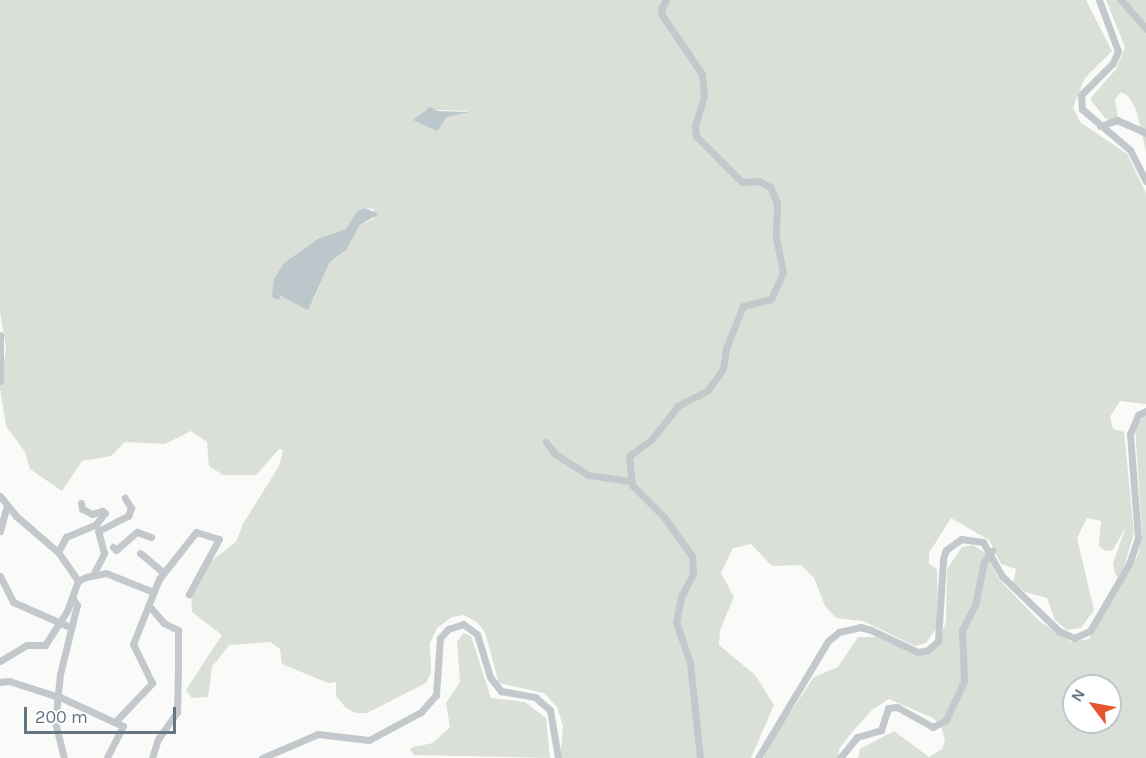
<!DOCTYPE html>
<style>
body{margin:0}
#map{position:relative;width:1146px;height:758px;overflow:hidden;background:#fafaf8;font-family:Karla,sans-serif}
div>[style]{position:absolute}
.green>*{inset:0;background:#dadfd7}
.water>*{inset:0;background:#bbc7cb}
.minor>*{height:7px;margin:-3.5px;padding:0 3.5px;transform-origin:3.5px;border-radius:3.5px;background:#c3c8cc}
span{translate:-50% -50%;white-space:nowrap;text-align:center;line-height:1.15;-webkit-text-stroke:6px #fff;paint-order:stroke}
.north{position:absolute;left:1062px;top:674px;width:60px;height:60px;box-sizing:border-box;background:#fff;border:2px solid #c1c8cd;border-radius:50%;rotate:302deg;font-size:16px;font-weight:700;line-height:24px;text-align:center;color:#657683}
.north::after{content:'';display:block;margin:auto;width:21px;height:27px;background:#e4572e;clip-path:polygon(50% 0,100% 100%,50% 72%,0 100%)}
.scale{position:absolute;left:24px;top:707px;width:152px;height:27px;box-sizing:border-box;border:3px solid #657683;border-top:0;padding-left:8px;font-size:18px;line-height:21px;white-space:nowrap;color:#657683;-webkit-text-stroke:4px #fff;paint-order:stroke}
</style>
<div id="map">
<div class="green">
<div style="clip-path:polygon(evenodd,0 0,1086px 0,1112px 51px,1085px 78px,1073px 107px,1080px 122px,1127px 154px,1146px 193px,1146px 404px,1120px 401px,1110px 417px,1113px 429px,1124px 432px,1134px 533px,1124px 567px,1118px 577px,1115px 574px,1113px 563px,1126px 527px,1113px 550px,1105px 551px,1099px 546px,1101px 521px,1087px 518px,1077px 538px,1094px 610px,1081px 628px,1067px 630px,1055px 620px,1047px 598px,1025px 592px,1013px 583px,1016px 569px,1001px 564px,989px 540px,951px 518px,929px 553px,929px 564px,937px 569px,938px 626px,926px 643px,915px 646px,863px 621px,836px 618px,825px 606px,814px 578px,801px 565px,772px 566px,751px 544px,733px 548px,721px 573px,734px 597px,720px 630px,719px 645px,755px 675px,774px 705px,751px 758px,560px 758px,563px 726px,557px 707px,544px 693px,499px 683px,485px 633px,478px 623px,464px 615px,452px 617px,437px 628px,430px 643px,431px 673px,426px 683px,367px 713px,356px 713px,346px 708px,336px 696px,336px 682px,328px 683px,282px 664px,280px 649px,270px 642px,229px 645px,212px 667px,208px 697px,192px 698px,186px 690px,222px 635px,192px 612px,191px 593px,210px 562px,236px 542px,243px 524px,279px 466px,283px 450px,279px 449px,256px 475px,223px 475px,209px 466px,207px 442px,191px 431px,165px 444px,125px 442px,111px 456px,82px 461px,62px 491px,30px 469px,25px 452px,6px 426px,0 388px,6px 349px,0 311px,0 0,425px 110px,435px 110px,468px 111px,447px 117px,439px 128px,417px 119px,425px 110px,0 0,365px 208px,374px 209px,374px 219px,360px 225px,345px 251px,330px 262px,313px 300px,272px 296px,320px 240px,346px 229px,357px 211px,365px 208px)"></div>
<div style="clip-path:polygon(1106px 0,1146px 0,1146px 151px,1136px 109px,1128px 96px,1121px 92px,1115px 99px,1119px 125px,1105px 118px,1090px 99px,1116px 69px,1125px 47px)"></div>
<div style="clip-path:polygon(evenodd,1146px 414px,1146px 758px,858px 758px,860px 749px,894px 731px,929px 757px,942px 749px,945px 741px,941px 726px,933px 718px,889px 699px,872px 710px,852px 732px,839px 749px,838px 758px,764px 758px,766px 749px,814px 677px,838px 667px,858px 637px,877px 637px,916px 654px,928px 654px,938px 647px,946px 621px,947px 569px,962px 547px,973px 545px,986px 553px,998px 578px,1039px 621px,1071px 642px,1089px 639px,1138px 555px,1142px 534px,1135px 426px,1146px 414px,1074px 686px,1110px 686px,1110px 722px,1074px 722px,1074px 686px)"></div>
<div style="clip-path:polygon(464px 633px,471px 636px,491px 698px,525px 702px,546px 718px,550px 758px,414px 755px,410px 749px,413px 747px,433px 743px,450px 727px,446px 703px,460px 682px,457px 642px)"></div>
</div>
<div class="water">
<div style="clip-path:polygon(430px 107px,438px 111px,469px 112px,447px 117px,437px 131px,413px 120px)"></div>
<div style="clip-path:polygon(365px 208px,379px 214px,360px 225px,346px 250px,330px 262px,308px 310px,281px 296px,278px 300px,272px 297px,274px 279px,284px 263px,318px 239px,346px 229px,357px 211px)"></div>
</div>
<div class="minor">
<div style="left:666px;top:0;width:10px;rotate:119deg"></div>
<div style="left:661px;top:9px;width:6px;rotate:81deg"></div>
<div style="left:662px;top:15px;width:71px;rotate:55.9deg"></div>
<div style="left:702px;top:74px;width:22px;rotate:85deg"></div>
<div style="left:704px;top:96px;width:30px;rotate:107deg"></div>
<div style="left:695px;top:125px;width:11px;rotate:85deg"></div>
<div style="left:696px;top:136px;width:65px;rotate:45deg"></div>
<div style="left:742px;top:182px;width:17px;rotate:-3deg"></div>
<div style="left:759px;top:181px;width:13px;rotate:29deg"></div>
<div style="left:770px;top:187px;width:17px;rotate:66deg"></div>
<div style="left:777px;top:203px;width:34px;rotate:92deg"></div>
<div style="left:776px;top:237px;width:36px;rotate:79deg"></div>
<div style="left:783px;top:272px;width:30px;rotate:114deg"></div>
<div style="left:771px;top:299px;width:29px;rotate:166deg"></div>
<div style="left:743px;top:306px;width:45px;rotate:112deg"></div>
<div style="left:726px;top:348px;width:21px;rotate:98deg"></div>
<div style="left:723px;top:369px;width:27px;rotate:126deg"></div>
<div style="left:707px;top:391px;width:33px;rotate:153deg"></div>
<div style="left:678px;top:406px;width:43px;rotate:128.5deg"></div>
<div style="left:651px;top:440px;width:27px;rotate:144deg"></div>
<div style="left:629px;top:456px;width:29px;rotate:84deg"></div>
<div style="left:632px;top:485px;width:45px;rotate:45deg"></div>
<div style="left:664px;top:517px;width:48px;rotate:54.3deg"></div>
<div style="left:692px;top:556px;width:18px;rotate:87deg"></div>
<div style="left:693px;top:574px;width:26px;rotate:118deg"></div>
<div style="left:681px;top:597px;width:25px;rotate:101deg"></div>
<div style="left:676px;top:622px;width:43px;rotate:71.1deg"></div>
<div style="left:690px;top:663px;width:96px;rotate:84deg"></div>
<div style="left:1099px;top:0;width:54px;rotate:69.6deg"></div>
<div style="left:1118px;top:51px;width:13px;rotate:113deg"></div>
<div style="left:1113px;top:63px;width:45px;rotate:135deg"></div>
<div style="left:1081px;top:95px;width:14px;rotate:86deg"></div>
<div style="left:1082px;top:109px;width:63px;rotate:40.5deg"></div>
<div style="left:1130px;top:150px;width:35px;rotate:63deg"></div>
<div style="left:1121px;top:0;width:38px;rotate:49deg"></div>
<div style="left:1100px;top:126px;width:18px;rotate:-19deg"></div>
<div style="left:1117px;top:120px;width:32px;rotate:24deg"></div>
<div style="left:0;top:335px;width:46px;rotate:90deg"></div>
<div style="left:546px;top:442px;width:15px;rotate:53deg"></div>
<div style="left:555px;top:454px;width:39px;rotate:32deg"></div>
<div style="left:588px;top:475px;width:42px;rotate:8.1deg"></div>
<div style="left:0;top:496px;width:26px;rotate:51deg"></div>
<div style="left:16px;top:516px;width:55px;rotate:40.6deg"></div>
<div style="left:58px;top:552px;width:35px;rotate:55deg"></div>
<div style="left:0;top:531px;width:27px;rotate:-75deg"></div>
<div style="left:113px;top:547px;width:4px;rotate:45deg"></div>
<div style="left:116px;top:550px;width:28px;rotate:-41deg"></div>
<div style="left:137px;top:532px;width:15px;rotate:20deg"></div>
<div style="left:58px;top:552px;width:17px;rotate:-62deg"></div>
<div style="left:66px;top:537px;width:33px;rotate:-23deg"></div>
<div style="left:96px;top:524px;width:14px;rotate:-51deg"></div>
<div style="left:105px;top:513px;width:4px;rotate:-146deg"></div>
<div style="left:102px;top:511px;width:10px;rotate:163deg"></div>
<div style="left:92px;top:514px;width:11px;rotate:-153deg"></div>
<div style="left:82px;top:509px;width:6px;rotate:-99deg"></div>
<div style="left:140px;top:553px;width:30px;rotate:40deg"></div>
<div style="left:93px;top:575px;width:25px;rotate:-63deg"></div>
<div style="left:104px;top:553px;width:23px;rotate:-105deg"></div>
<div style="left:98px;top:531px;width:34px;rotate:-27deg"></div>
<div style="left:128px;top:516px;width:9px;rotate:-69deg"></div>
<div style="left:131px;top:508px;width:12px;rotate:-121deg"></div>
<div style="left:0;top:576px;width:29px;rotate:63deg"></div>
<div style="left:13px;top:602px;width:64px;rotate:23.8deg"></div>
<div style="left:150px;top:607px;width:21px;rotate:49deg"></div>
<div style="left:164px;top:623px;width:16px;rotate:27deg"></div>
<div style="left:178px;top:630px;width:36px;rotate:90deg"></div>
<div style="left:178px;top:666px;width:46px;rotate:91.2deg"></div>
<div style="left:177px;top:712px;width:33px;rotate:125deg"></div>
<div style="left:158px;top:739px;width:20px;rotate:108deg"></div>
<div style="left:0;top:661px;width:31px;rotate:-31deg"></div>
<div style="left:27px;top:645px;width:18px"></div>
<div style="left:45px;top:645px;width:40px;rotate:-57.1deg"></div>
<div style="left:67px;top:611px;width:32px;rotate:-70deg"></div>
<div style="left:78px;top:581px;width:9px;rotate:-27deg"></div>
<div style="left:86px;top:577px;width:20px;rotate:-11deg"></div>
<div style="left:106px;top:573px;width:51px;rotate:22deg"></div>
<div style="left:0;top:682px;width:9px;rotate:-6deg"></div>
<div style="left:9px;top:681px;width:56px;rotate:17.8deg"></div>
<div style="left:62px;top:698px;width:67px;rotate:24.7deg"></div>
<div style="left:123px;top:726px;width:36px;rotate:117deg"></div>
<div style="left:115px;top:722px;width:54px;rotate:-46.5deg"></div>
<div style="left:152px;top:683px;width:43px;rotate:-116deg"></div>
<div style="left:133px;top:644px;width:70px;rotate:-68.2deg"></div>
<div style="left:159px;top:579px;width:60px;rotate:-51.8deg"></div>
<div style="left:196px;top:532px;width:24px;rotate:17deg"></div>
<div style="left:219px;top:539px;width:63px;rotate:118.6deg"></div>
<div style="left:64px;top:758px;width:36px;rotate:-104deg"></div>
<div style="left:55px;top:723px;width:49px;rotate:-84.2deg"></div>
<div style="left:60px;top:674px;width:71px;rotate:-76.2deg"></div>
<div style="left:77px;top:605px;width:9px;rotate:-122deg"></div>
<div style="left:262px;top:758px;width:61px;rotate:-23.2deg"></div>
<div style="left:318px;top:734px;width:51px;rotate:6.7deg"></div>
<div style="left:369px;top:740px;width:59px;rotate:-28.3deg"></div>
<div style="left:421px;top:712px;width:23px;rotate:-49deg"></div>
<div style="left:436px;top:695px;width:57px;rotate:-86deg"></div>
<div style="left:440px;top:638px;width:12px;rotate:-48deg"></div>
<div style="left:448px;top:629px;width:16px;rotate:-18deg"></div>
<div style="left:463px;top:624px;width:17px;rotate:36deg"></div>
<div style="left:477px;top:634px;width:45px;rotate:73.2deg"></div>
<div style="left:490px;top:677px;width:18px;rotate:52deg"></div>
<div style="left:501px;top:691px;width:35px;rotate:10deg"></div>
<div style="left:535px;top:697px;width:20px;rotate:41deg"></div>
<div style="left:550px;top:710px;width:49px;rotate:80.5deg"></div>
<div style="left:758px;top:758px;width:136px;rotate:-59.1deg"></div>
<div style="left:828px;top:641px;width:14px;rotate:-39deg"></div>
<div style="left:839px;top:632px;width:22px;rotate:-13deg"></div>
<div style="left:860px;top:627px;width:11px;rotate:15deg"></div>
<div style="left:871px;top:630px;width:52px;rotate:25.1deg"></div>
<div style="left:918px;top:652px;width:10px;rotate:-11deg"></div>
<div style="left:928px;top:650px;width:13px;rotate:-42deg"></div>
<div style="left:938px;top:641px;width:82px;rotate:-86.5deg"></div>
<div style="left:943px;top:559px;width:9px;rotate:-72deg"></div>
<div style="left:946px;top:550px;width:19px;rotate:-36deg"></div>
<div style="left:961px;top:539px;width:22px;rotate:8deg"></div>
<div style="left:983px;top:542px;width:39px;rotate:61deg"></div>
<div style="left:1002px;top:576px;width:79px;rotate:44deg"></div>
<div style="left:1059px;top:631px;width:17px;rotate:25deg"></div>
<div style="left:1074px;top:638px;width:17px;rotate:-24deg"></div>
<div style="left:1090px;top:631px;width:78px;rotate:-59.8deg"></div>
<div style="left:1129px;top:564px;width:28px;rotate:-71deg"></div>
<div style="left:1138px;top:538px;width:104px;rotate:-94.4deg"></div>
<div style="left:1130px;top:434px;width:21px;rotate:-67deg"></div>
<div style="left:1138px;top:415px;width:9px;rotate:-27deg"></div>
<div style="left:840px;top:758px;width:27px;rotate:-51deg"></div>
<div style="left:857px;top:737px;width:25px;rotate:-16deg"></div>
<div style="left:881px;top:730px;width:23px;rotate:-72deg"></div>
<div style="left:888px;top:708px;width:9px;rotate:-6deg"></div>
<div style="left:897px;top:707px;width:41px;rotate:29.1deg"></div>
<div style="left:933px;top:727px;width:15px;rotate:-28deg"></div>
<div style="left:946px;top:720px;width:43px;rotate:-65.2deg"></div>
<div style="left:964px;top:681px;width:51px;rotate:-92.2deg"></div>
<div style="left:962px;top:630px;width:28px;rotate:-63deg"></div>
<div style="left:975px;top:605px;width:44px;rotate:-78.2deg"></div>
<div style="left:984px;top:562px;width:14px;rotate:-54deg"></div>
</div>
<div class="north">N</div>
<div class="scale">200 m</div>
</div>
